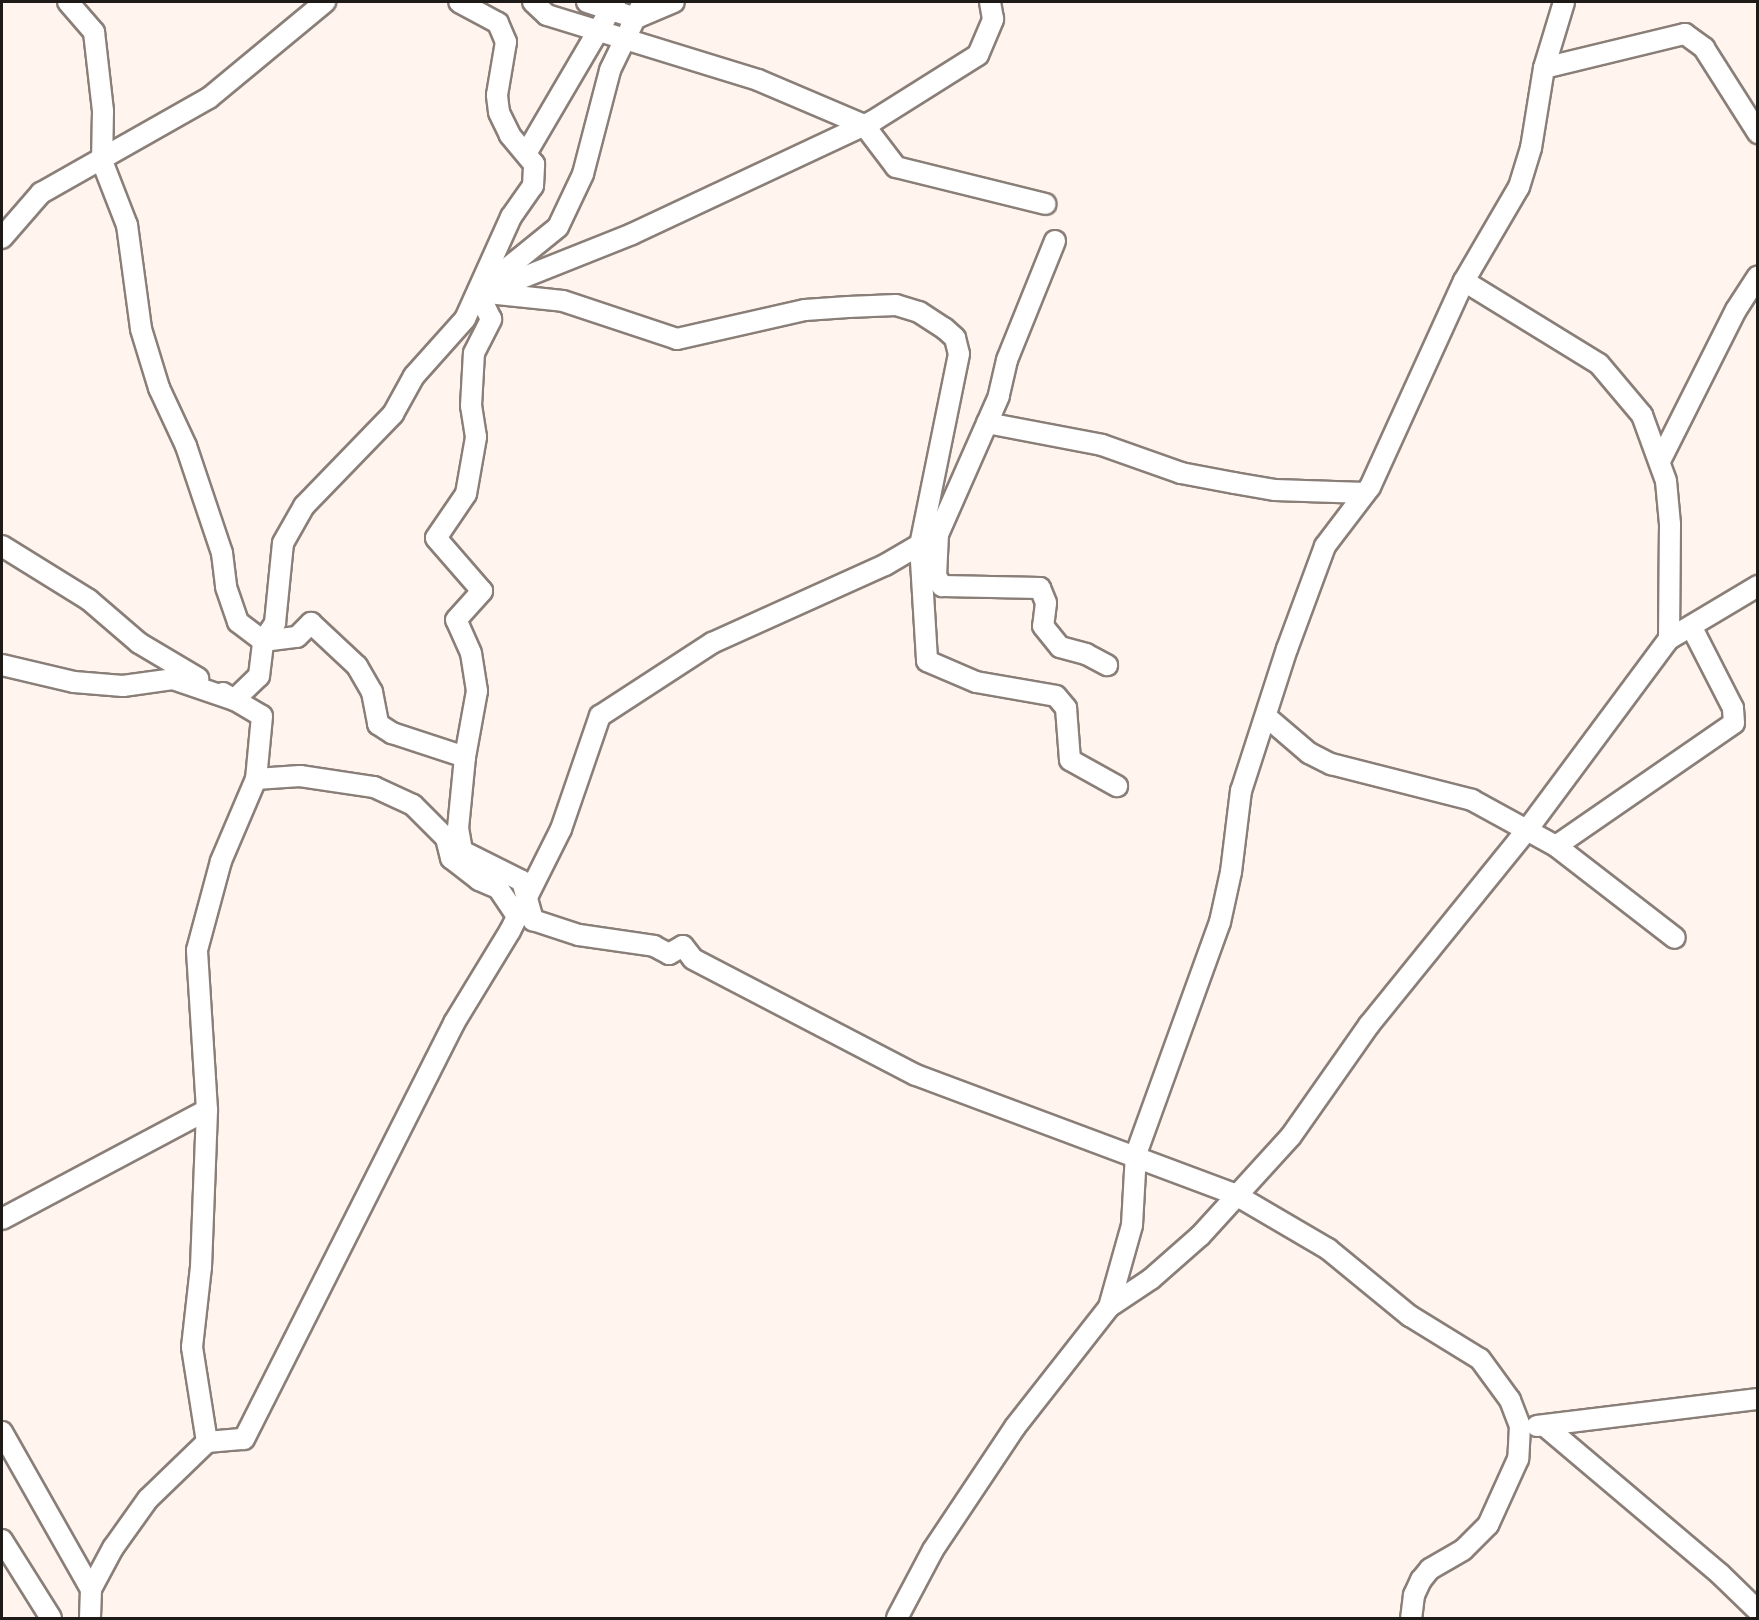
<!DOCTYPE html>
<style>
body{margin:0}
#map{position:relative;width:1759px;height:1620px;overflow:hidden;background:#fff5ee;font-family:"PT Sans Narrow",sans-serif}
div>[style]{position:absolute}
.roads{filter:drop-shadow(2px 0 #8a7f78) drop-shadow(-2px 0 #8a7f78) drop-shadow(0 2px #8a7f78) drop-shadow(0 -2px #8a7f78)}
.minor>*{height:20px;margin:-10px;padding:0 10px;transform-origin:10px;border-radius:10px;background:#fff}
span{translate:-50% -50%;white-space:nowrap;text-align:center;line-height:1.15;-webkit-text-stroke:4.5px #fff5ee;paint-order:stroke}
.frame{position:absolute;inset:0;border:3px solid #1e1a17;pointer-events:none}
</style>
<div id="map">
<div class="roads">
<div class="minor">
<div style="left:68px;top:2px;width:40px;rotate:49deg"></div>
<div style="left:94px;top:32px;width:80px;rotate:83.5deg"></div>
<div style="left:103px;top:111px;width:50px;rotate:91.1deg"></div>
<div style="left:102px;top:161px;width:69px;rotate:68.7deg"></div>
<div style="left:127px;top:225px;width:105px;rotate:82.3deg"></div>
<div style="left:141px;top:329px;width:62px;rotate:73deg"></div>
<div style="left:159px;top:388px;width:64px;rotate:65deg"></div>
<div style="left:186px;top:446px;width:113px;rotate:71.4deg"></div>
<div style="left:222px;top:553px;width:34px;rotate:83deg"></div>
<div style="left:226px;top:587px;width:37px;rotate:71deg"></div>
<div style="left:238px;top:622px;width:31px;rotate:37deg"></div>
<div style="left:263px;top:641px;width:34px;rotate:-7deg"></div>
<div style="left:297px;top:637px;width:20px;rotate:-45deg"></div>
<div style="left:311px;top:623px;width:63px;rotate:43.1deg"></div>
<div style="left:357px;top:666px;width:30px;rotate:60deg"></div>
<div style="left:372px;top:692px;width:33px;rotate:79deg"></div>
<div style="left:378px;top:724px;width:17px;rotate:33deg"></div>
<div style="left:392px;top:733px;width:77px;rotate:18.2deg"></div>
<div style="left:465px;top:757px;width:71px;rotate:95.6deg"></div>
<div style="left:458px;top:828px;width:23px;rotate:80deg"></div>
<div style="left:462px;top:851px;width:67px;rotate:26.6deg"></div>
<div style="left:522px;top:881px;width:41px;rotate:74.2deg"></div>
<div style="left:533px;top:920px;width:48px;rotate:18.1deg"></div>
<div style="left:579px;top:935px;width:76px;rotate:8.3deg"></div>
<div style="left:654px;top:946px;width:17px;rotate:28deg"></div>
<div style="left:669px;top:954px;width:16px;rotate:-30deg"></div>
<div style="left:683px;top:946px;width:16px;rotate:52deg"></div>
<div style="left:693px;top:959px;width:251px;rotate:27.5deg"></div>
<div style="left:916px;top:1075px;width:340px;rotate:20.5deg"></div>
<div style="left:1234px;top:1194px;width:109px;rotate:30.3deg"></div>
<div style="left:1328px;top:1249px;width:106px;rotate:39.3deg"></div>
<div style="left:1410px;top:1316px;width:82px;rotate:31.6deg"></div>
<div style="left:1480px;top:1359px;width:51px;rotate:53.8deg"></div>
<div style="left:1510px;top:1400px;width:28px;rotate:69deg"></div>
<div style="left:1520px;top:1426px;width:33px;rotate:93deg"></div>
<div style="left:1518px;top:1459px;width:72px;rotate:114.4deg"></div>
<div style="left:1488px;top:1525px;width:35px;rotate:135deg"></div>
<div style="left:1463px;top:1550px;width:38px;rotate:150deg"></div>
<div style="left:1430px;top:1569px;width:14px;rotate:129deg"></div>
<div style="left:1421px;top:1580px;width:17px;rotate:115deg"></div>
<div style="left:1414px;top:1595px;width:23px;rotate:97deg"></div>
<div style="left:533px;top:2px;width:19px;rotate:43deg"></div>
<div style="left:547px;top:15px;width:221px;rotate:17.1deg"></div>
<div style="left:758px;top:80px;width:115px;rotate:23deg"></div>
<div style="left:864px;top:125px;width:53px;rotate:52.7deg"></div>
<div style="left:896px;top:167px;width:154px;rotate:13.9deg"></div>
<div style="left:587px;top:2px;width:52px;rotate:18.1deg"></div>
<div style="left:636px;top:18px;width:41px;rotate:-22.8deg"></div>
<div style="left:1544px;top:68px;width:145px;rotate:-13.6deg"></div>
<div style="left:1685px;top:34px;width:24px;rotate:36deg"></div>
<div style="left:1704px;top:48px;width:101px;rotate:57.6deg"></div>
<div style="left:527px;top:152px;width:174px;rotate:-59.6deg"></div>
<div style="left:2px;top:238px;width:60px;rotate:-49.1deg"></div>
<div style="left:41px;top:193px;width:193px;rotate:-29.5deg"></div>
<div style="left:209px;top:98px;width:151px;rotate:-39.6deg"></div>
<div style="left:1055px;top:241px;width:128px;rotate:112deg"></div>
<div style="left:1007px;top:360px;width:37px;rotate:103deg"></div>
<div style="left:999px;top:396px;width:151px;rotate:113.8deg"></div>
<div style="left:938px;top:534px;width:42px;rotate:92.7deg"></div>
<div style="left:936px;top:576px;width:12px;rotate:59deg"></div>
<div style="left:942px;top:586px;width:98px;rotate:1.2deg"></div>
<div style="left:1040px;top:588px;width:16px;rotate:68deg"></div>
<div style="left:1046px;top:603px;width:23px;rotate:97deg"></div>
<div style="left:1043px;top:626px;width:27px;rotate:51deg"></div>
<div style="left:1060px;top:647px;width:27px;rotate:15deg"></div>
<div style="left:1086px;top:654px;width:24px;rotate:28deg"></div>
<div style="left:1464px;top:281px;width:158px;rotate:31.6deg"></div>
<div style="left:1599px;top:364px;width:67px;rotate:49.9deg"></div>
<div style="left:1642px;top:415px;width:70px;rotate:70deg"></div>
<div style="left:1666px;top:481px;width:43px;rotate:84.7deg"></div>
<div style="left:1670px;top:524px;width:115px;rotate:90.5deg"></div>
<div style="left:484px;top:287px;width:95px;rotate:-39deg"></div>
<div style="left:558px;top:227px;width:59px;rotate:-64.7deg"></div>
<div style="left:583px;top:174px;width:107px;rotate:-75.4deg"></div>
<div style="left:610px;top:70px;width:76px;rotate:-64.1deg"></div>
<div style="left:478px;top:292px;width:85px;rotate:6deg"></div>
<div style="left:563px;top:301px;width:120px;rotate:18.4deg"></div>
<div style="left:677px;top:339px;width:131px;rotate:-12.8deg"></div>
<div style="left:805px;top:310px;width:43px;rotate:-4deg"></div>
<div style="left:848px;top:307px;width:48px;rotate:-2.4deg"></div>
<div style="left:896px;top:305px;width:24px;rotate:17deg"></div>
<div style="left:919px;top:312px;width:30px;rotate:33deg"></div>
<div style="left:944px;top:328px;width:15px;rotate:42deg"></div>
<div style="left:955px;top:338px;width:16px;rotate:76deg"></div>
<div style="left:959px;top:354px;width:195px;rotate:101.5deg"></div>
<div style="left:920px;top:545px;width:116px;rotate:86.5deg"></div>
<div style="left:927px;top:661px;width:53px;rotate:23.2deg"></div>
<div style="left:976px;top:682px;width:81px;rotate:9.9deg"></div>
<div style="left:1056px;top:696px;width:16px;rotate:50deg"></div>
<div style="left:1066px;top:708px;width:52px;rotate:85.6deg"></div>
<div style="left:1070px;top:760px;width:54px;rotate:29deg"></div>
<div style="left:484px;top:293px;width:159px;rotate:-21.7deg"></div>
<div style="left:632px;top:234px;width:266px;rotate:-25.1deg"></div>
<div style="left:873px;top:121px;width:124px;rotate:-32.2deg"></div>
<div style="left:978px;top:55px;width:39px;rotate:-67deg"></div>
<div style="left:993px;top:19px;width:17px;rotate:-100deg"></div>
<div style="left:987px;top:423px;width:117px;rotate:10.8deg"></div>
<div style="left:1102px;top:445px;width:84px;rotate:19.5deg"></div>
<div style="left:1181px;top:473px;width:54px;rotate:10.7deg"></div>
<div style="left:1234px;top:483px;width:42px;rotate:9.7deg"></div>
<div style="left:1275px;top:490px;width:90px;rotate:1.9deg"></div>
<div style="left:1661px;top:459px;width:167px;rotate:-63.3deg"></div>
<div style="left:1736px;top:310px;width:40px;rotate:-57.1deg"></div>
<div style="left:2px;top:546px;width:102px;rotate:31.8deg"></div>
<div style="left:89px;top:600px;width:66px;rotate:40.7deg"></div>
<div style="left:139px;top:643px;width:69px;rotate:30.7deg"></div>
<div style="left:2px;top:665px;width:74px;rotate:13.3deg"></div>
<div style="left:74px;top:682px;width:49px;rotate:4.7deg"></div>
<div style="left:123px;top:686px;width:50px;rotate:-8deg"></div>
<div style="left:173px;top:679px;width:65px;rotate:19deg"></div>
<div style="left:234px;top:700px;width:35px;rotate:-44deg"></div>
<div style="left:259px;top:676px;width:35px;rotate:-83deg"></div>
<div style="left:263px;top:641px;width:22px;rotate:-56deg"></div>
<div style="left:275px;top:623px;width:80px;rotate:-84.3deg"></div>
<div style="left:283px;top:543px;width:43px;rotate:-60.4deg"></div>
<div style="left:304px;top:506px;width:128px;rotate:-45.9deg"></div>
<div style="left:393px;top:414px;width:43px;rotate:-61.1deg"></div>
<div style="left:414px;top:376px;width:76px;rotate:-48.2deg"></div>
<div style="left:465px;top:319px;width:112px;rotate:-65.7deg"></div>
<div style="left:511px;top:217px;width:38px;rotate:-55deg"></div>
<div style="left:533px;top:186px;width:22px;rotate:-87deg"></div>
<div style="left:534px;top:164px;width:38px;rotate:-130deg"></div>
<div style="left:510px;top:135px;width:25px;rotate:-116deg"></div>
<div style="left:499px;top:112px;width:17px;rotate:-97deg"></div>
<div style="left:497px;top:95px;width:54px;rotate:-80.4deg"></div>
<div style="left:506px;top:42px;width:21px;rotate:-113deg"></div>
<div style="left:498px;top:23px;width:44px;rotate:-151.7deg"></div>
<div style="left:223px;top:693px;width:45px;rotate:30.5deg"></div>
<div style="left:262px;top:716px;width:63px;rotate:95.4deg"></div>
<div style="left:256px;top:779px;width:44px;rotate:-3.9deg"></div>
<div style="left:300px;top:776px;width:75px;rotate:8.5deg"></div>
<div style="left:374px;top:787px;width:43px;rotate:24.8deg"></div>
<div style="left:413px;top:805px;width:47px;rotate:45deg"></div>
<div style="left:446px;top:838px;width:21px;rotate:76deg"></div>
<div style="left:451px;top:858px;width:36px;rotate:38deg"></div>
<div style="left:479px;top:880px;width:21px;rotate:23deg"></div>
<div style="left:498px;top:888px;width:34px;rotate:56deg"></div>
<div style="left:1268px;top:718px;width:54px;rotate:40.5deg"></div>
<div style="left:1309px;top:753px;width:25px;rotate:27deg"></div>
<div style="left:1331px;top:764px;width:146px;rotate:14.3deg"></div>
<div style="left:1472px;top:800px;width:96px;rotate:28.7deg"></div>
<div style="left:1556px;top:846px;width:150px;rotate:37.7deg"></div>
<div style="left:465px;top:757px;width:67px;rotate:-79.7deg"></div>
<div style="left:477px;top:691px;width:38px;rotate:-99deg"></div>
<div style="left:471px;top:653px;width:36px;rotate:-114deg"></div>
<div style="left:456px;top:620px;width:39px;rotate:-48deg"></div>
<div style="left:482px;top:591px;width:70px;rotate:-131deg"></div>
<div style="left:436px;top:538px;width:53px;rotate:-55.7deg"></div>
<div style="left:466px;top:494px;width:58px;rotate:-80deg"></div>
<div style="left:476px;top:437px;width:31px;rotate:-99deg"></div>
<div style="left:471px;top:406px;width:53px;rotate:-86.8deg"></div>
<div style="left:474px;top:353px;width:38px;rotate:-63deg"></div>
<div style="left:491px;top:319px;width:30px;rotate:-116deg"></div>
<div style="left:1556px;top:846px;width:216px;rotate:-34.6deg"></div>
<div style="left:1734px;top:723px;width:15px;rotate:-94deg"></div>
<div style="left:1733px;top:708px;width:92px;rotate:-117.1deg"></div>
<div style="left:2px;top:1219px;width:232px;rotate:-28deg"></div>
<div style="left:1109px;top:1307px;width:85px;rotate:-74.3deg"></div>
<div style="left:1132px;top:1225px;width:71px;rotate:-86.8deg"></div>
<div style="left:1136px;top:1154px;width:247px;rotate:-70.1deg"></div>
<div style="left:1220px;top:922px;width:51px;rotate:-77.6deg"></div>
<div style="left:1231px;top:872px;width:82px;rotate:-83deg"></div>
<div style="left:1241px;top:791px;width:149px;rotate:-72.1deg"></div>
<div style="left:1287px;top:649px;width:110px;rotate:-69.7deg"></div>
<div style="left:1325px;top:546px;width:74px;rotate:-52.7deg"></div>
<div style="left:1370px;top:487px;width:226px;rotate:-65.5deg"></div>
<div style="left:1464px;top:281px;width:109px;rotate:-59.7deg"></div>
<div style="left:1519px;top:187px;width:41px;rotate:-72.9deg"></div>
<div style="left:1531px;top:148px;width:81px;rotate:-80.8deg"></div>
<div style="left:1544px;top:68px;width:69px;rotate:-73.1deg"></div>
<div style="left:1537px;top:1426px;width:223px;rotate:-7deg"></div>
<div style="left:1545px;top:1426px;width:229px;rotate:40.2deg"></div>
<div style="left:1720px;top:1574px;width:53px;rotate:44.2deg"></div>
<div style="left:2px;top:1432px;width:180px;rotate:60.5deg"></div>
<div style="left:91px;top:1589px;width:29px;rotate:92deg"></div>
<div style="left:207px;top:1442px;width:37px;rotate:-5deg"></div>
<div style="left:244px;top:1439px;width:466px;rotate:-63.2deg"></div>
<div style="left:454px;top:1023px;width:108px;rotate:-58.7deg"></div>
<div style="left:510px;top:931px;width:114px;rotate:-63.4deg"></div>
<div style="left:561px;top:829px;width:120px;rotate:-71deg"></div>
<div style="left:600px;top:716px;width:134px;rotate:-33.1deg"></div>
<div style="left:712px;top:643px;width:190px;rotate:-24.3deg"></div>
<div style="left:885px;top:565px;width:61px;rotate:-30.3deg"></div>
<div style="left:2px;top:1540px;width:92px;rotate:57.9deg"></div>
<div style="left:91px;top:1589px;width:47px;rotate:-61.8deg"></div>
<div style="left:113px;top:1548px;width:60px;rotate:-54.5deg"></div>
<div style="left:148px;top:1499px;width:82px;rotate:-44deg"></div>
<div style="left:207px;top:1442px;width:96px;rotate:-99deg"></div>
<div style="left:192px;top:1347px;width:81px;rotate:-83.6deg"></div>
<div style="left:201px;top:1267px;width:157px;rotate:-87.8deg"></div>
<div style="left:207px;top:1110px;width:160px;rotate:-93.6deg"></div>
<div style="left:197px;top:950px;width:92px;rotate:-74.9deg"></div>
<div style="left:221px;top:861px;width:89px;rotate:-66.9deg"></div>
<div style="left:897px;top:1618px;width:77px;rotate:-62.1deg"></div>
<div style="left:933px;top:1550px;width:148px;rotate:-56.3deg"></div>
<div style="left:1015px;top:1427px;width:152px;rotate:-51.9deg"></div>
<div style="left:1109px;top:1307px;width:50px;rotate:-33.7deg"></div>
<div style="left:1151px;top:1279px;width:65px;rotate:-41.3deg"></div>
<div style="left:1200px;top:1236px;width:135px;rotate:-47.7deg"></div>
<div style="left:1291px;top:1136px;width:136px;rotate:-54.9deg"></div>
<div style="left:1369px;top:1025px;width:251px;rotate:-51deg"></div>
<div style="left:1527px;top:830px;width:238px;rotate:-53.4deg"></div>
<div style="left:1669px;top:639px;width:104px;rotate:-30.8deg"></div>
</div>
</div>
<div class="frame"></div>
</div>
